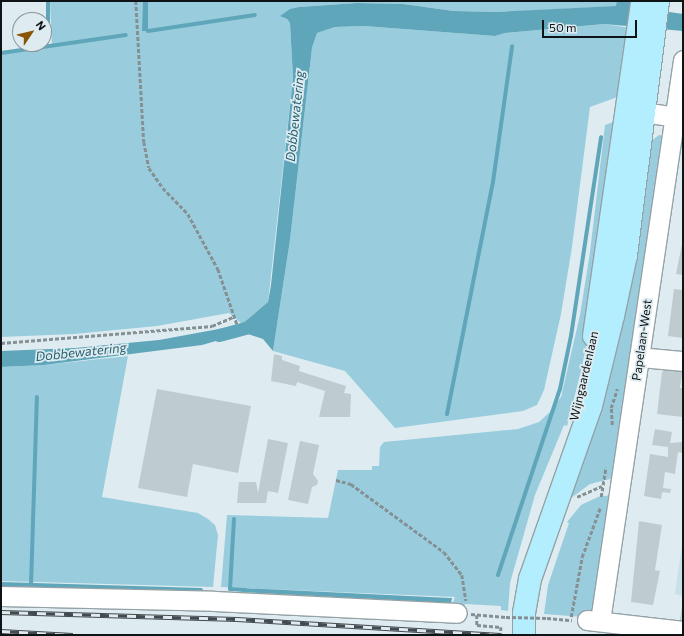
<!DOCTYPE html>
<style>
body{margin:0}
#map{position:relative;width:684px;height:636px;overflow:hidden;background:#deecf1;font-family:Commissioner,sans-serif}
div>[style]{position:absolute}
.built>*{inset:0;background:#c9e0e8}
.green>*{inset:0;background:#99cddd}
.water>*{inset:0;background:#60a6ba}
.stream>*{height:4px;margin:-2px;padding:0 2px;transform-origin:2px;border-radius:2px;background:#60a6ba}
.canal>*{height:13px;margin:-6.5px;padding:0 6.5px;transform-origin:6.5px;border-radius:6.5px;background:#60a6ba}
.building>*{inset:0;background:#beccd0}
.path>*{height:2.5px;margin-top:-1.25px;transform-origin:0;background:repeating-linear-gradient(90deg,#859093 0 4px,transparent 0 6px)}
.roads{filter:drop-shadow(1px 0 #94a2a6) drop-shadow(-1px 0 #94a2a6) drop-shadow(0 1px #94a2a6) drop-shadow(0 -1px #94a2a6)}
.minor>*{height:19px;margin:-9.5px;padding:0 9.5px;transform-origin:9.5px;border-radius:9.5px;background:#fff}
.major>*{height:22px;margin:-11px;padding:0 11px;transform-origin:11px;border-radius:11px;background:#b3eeff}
.rail>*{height:4.5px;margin-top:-2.25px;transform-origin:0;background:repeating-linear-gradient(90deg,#deecf1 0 9px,#434a4d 0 18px);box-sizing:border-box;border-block:1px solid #434a4d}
.path-bridge>*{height:2.5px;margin-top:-1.25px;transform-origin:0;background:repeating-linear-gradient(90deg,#859093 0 4px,transparent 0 6px)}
span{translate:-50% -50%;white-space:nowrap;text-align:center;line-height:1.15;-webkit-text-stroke:3.5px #deecf1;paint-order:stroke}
.street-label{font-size:12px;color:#0e1315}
.water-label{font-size:13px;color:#265f6f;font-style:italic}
.frame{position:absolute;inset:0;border:2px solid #0e1315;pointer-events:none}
.north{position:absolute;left:12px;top:12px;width:40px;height:40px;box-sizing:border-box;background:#deecf1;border:1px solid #8b9599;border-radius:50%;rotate:55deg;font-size:11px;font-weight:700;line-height:16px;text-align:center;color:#0e1315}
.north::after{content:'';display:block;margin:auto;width:14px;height:18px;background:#895501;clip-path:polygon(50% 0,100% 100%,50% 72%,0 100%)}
.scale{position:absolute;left:542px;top:20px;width:95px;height:18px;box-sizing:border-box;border:2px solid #0e1315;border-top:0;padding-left:5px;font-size:12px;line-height:14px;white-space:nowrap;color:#0e1315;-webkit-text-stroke:3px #deecf1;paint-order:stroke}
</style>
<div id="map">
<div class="built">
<div style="clip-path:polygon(683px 538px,683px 596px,675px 594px)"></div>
</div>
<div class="green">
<div style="clip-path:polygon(50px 1px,623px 1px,623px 6px,495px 12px,454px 11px,403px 4px,357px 3px,299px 7px,281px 16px,287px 19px,290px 23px,293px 78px,268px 302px,242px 324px,229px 313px,157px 326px,74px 334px,1px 337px,1px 54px,52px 47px)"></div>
<div style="clip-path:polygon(604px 24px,631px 28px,623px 95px,590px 107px,572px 247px,561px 314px,544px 390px,537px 405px,523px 411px,395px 428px,345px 371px,273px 351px,290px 240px,312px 48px,317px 33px,335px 27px,364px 26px,495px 36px,505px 33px)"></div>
<div style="clip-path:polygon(619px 120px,594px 307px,581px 371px,567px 426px,564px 425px,535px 495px,510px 583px,508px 611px,501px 610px,501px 606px,465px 604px,463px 609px,452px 606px,455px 597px,221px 587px,227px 515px,328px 518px,338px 470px,372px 470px,372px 466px,379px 466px,380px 447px,384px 442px,518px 429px,539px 422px,550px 412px,561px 397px,580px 315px,590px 252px,605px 125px)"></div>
<div style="clip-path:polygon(659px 135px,663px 136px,614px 478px,590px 484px,567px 501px,651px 141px)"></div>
<div style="clip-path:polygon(128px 356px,102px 497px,198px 513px,208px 519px,215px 525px,218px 535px,213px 587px,1px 581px,1px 367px,44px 365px)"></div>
<div style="clip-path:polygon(612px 495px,592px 612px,583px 617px,544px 614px,548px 585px,569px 523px,567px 522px,581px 505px,598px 497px)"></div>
</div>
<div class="water">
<div style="clip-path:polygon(143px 1px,148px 1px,148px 31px,142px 31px)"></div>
<div style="clip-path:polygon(617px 1px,630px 1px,630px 6px,635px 7px,683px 14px,683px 31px,604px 24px,505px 33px,495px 36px,364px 26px,335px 27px,317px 33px,312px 48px,290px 240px,273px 351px,263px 339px,245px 333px,242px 324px,268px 302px,271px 285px,293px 78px,290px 23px,287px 19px,280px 16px,290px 9px,299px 7px,357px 3px,403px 4px,454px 11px,495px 12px,616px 6px)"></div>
<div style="clip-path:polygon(235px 326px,237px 335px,202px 345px,44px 365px,1px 367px,1px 351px,75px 348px,159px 340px)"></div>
<div style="clip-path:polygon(241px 588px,450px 598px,452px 598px,451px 603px,242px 592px)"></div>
</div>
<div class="stream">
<div style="left:48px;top:1px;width:28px;rotate:90deg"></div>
<div style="left:148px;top:31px;width:108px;rotate:-8.5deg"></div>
<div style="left:1px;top:53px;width:126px;rotate:-8.2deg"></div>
<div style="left:447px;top:414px;width:237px;rotate:-78.8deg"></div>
<div style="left:493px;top:182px;width:137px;rotate:-82deg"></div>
<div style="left:234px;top:519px;width:70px;rotate:93.3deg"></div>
<div style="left:230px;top:589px;width:15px;rotate:4deg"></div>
<div style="left:498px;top:575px;width:196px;rotate:-71.6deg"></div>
<div style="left:560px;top:389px;width:54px;rotate:-78.3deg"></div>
<div style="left:571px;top:336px;width:201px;rotate:-81.4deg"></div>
<div style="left:1px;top:584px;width:200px;rotate:1.7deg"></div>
<div style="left:31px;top:585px;width:188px;rotate:-88.2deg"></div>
</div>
<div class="canal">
<div style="left:219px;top:335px;width:42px;rotate:-15deg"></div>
</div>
<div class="building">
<div style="clip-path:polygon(683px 239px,683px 275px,676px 274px)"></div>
<div style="clip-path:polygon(674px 289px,683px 290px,683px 338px,668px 336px)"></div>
<div style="clip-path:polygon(274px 354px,282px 356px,282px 360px,300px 366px,299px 371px,346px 386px,344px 393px,351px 394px,350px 417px,319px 417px,325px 391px,297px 382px,296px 386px,271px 381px)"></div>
<div style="clip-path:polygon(678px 368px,683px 369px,680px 388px,683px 388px,683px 417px,657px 414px,662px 372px,665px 369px,678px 371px)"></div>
<div style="clip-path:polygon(157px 389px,251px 406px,238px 473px,193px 464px,187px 497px,138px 488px)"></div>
<div style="clip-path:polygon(655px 429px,672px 432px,670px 443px,683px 442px,683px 453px,678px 452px,675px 474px,665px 472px,663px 488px,671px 489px,670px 493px,662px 492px,661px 499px,644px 496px,650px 454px,668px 457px,668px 447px,652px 445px)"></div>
<div style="clip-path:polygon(268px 439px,288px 443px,278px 493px,268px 491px,266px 503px,237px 503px,239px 482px,256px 482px,258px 493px)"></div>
<div style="clip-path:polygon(300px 441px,319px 445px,313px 474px,318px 481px,317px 485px,312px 487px,308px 504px,288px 500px)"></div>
<div style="clip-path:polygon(639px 521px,662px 525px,655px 570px,660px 571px,653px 605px,631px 602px)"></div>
<div style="clip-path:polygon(682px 606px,683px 606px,683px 620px,680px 620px)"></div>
</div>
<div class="path">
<div style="left:136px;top:1px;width:141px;rotate:86.8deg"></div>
<div style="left:144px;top:142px;width:26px;rotate:79deg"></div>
<div style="left:149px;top:168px;width:24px;rotate:55deg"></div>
<div style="left:163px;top:188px;width:36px;rotate:46deg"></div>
<div style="left:188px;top:214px;width:63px;rotate:61.4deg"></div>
<div style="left:218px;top:269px;width:58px;rotate:70.9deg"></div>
<div style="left:1px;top:343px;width:212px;rotate:-4.6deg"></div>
<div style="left:212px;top:326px;width:25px;rotate:-23deg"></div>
<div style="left:612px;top:425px;width:17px;rotate:-93deg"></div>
<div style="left:611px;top:408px;width:20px;rotate:-72deg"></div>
<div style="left:336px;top:480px;width:16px;rotate:15deg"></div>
<div style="left:351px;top:484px;width:115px;rotate:36.2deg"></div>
<div style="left:444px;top:552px;width:29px;rotate:52deg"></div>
<div style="left:462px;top:575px;width:26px;rotate:81deg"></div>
<div style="left:577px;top:497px;width:27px;rotate:-24deg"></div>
<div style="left:601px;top:497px;width:30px;rotate:-81deg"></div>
<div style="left:471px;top:614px;width:35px;rotate:5deg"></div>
<div style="left:477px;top:615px;width:10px;rotate:90deg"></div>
<div style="left:477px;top:625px;width:24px;rotate:5deg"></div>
<div style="left:501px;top:627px;width:8px;rotate:90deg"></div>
<div style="left:571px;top:617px;width:61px;rotate:-79.6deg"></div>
<div style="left:582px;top:557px;width:52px;rotate:-69.8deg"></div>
<div style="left:547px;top:618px;width:25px;rotate:5deg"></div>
</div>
<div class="roads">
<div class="minor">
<div style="left:630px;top:110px;width:54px;rotate:8.6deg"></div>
<div style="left:639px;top:357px;width:44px;rotate:5.2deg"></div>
<div style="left:1px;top:596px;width:213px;rotate:1.3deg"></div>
<div style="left:214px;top:601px;width:243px;rotate:2.8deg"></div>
<div style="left:587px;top:620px;width:97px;rotate:6.5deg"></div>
<div style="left:600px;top:621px;width:567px;rotate:-81.58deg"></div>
</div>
<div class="major">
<div style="left:594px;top:336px;width:338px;rotate:-81.8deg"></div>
<div style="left:524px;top:635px;width:22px;rotate:-90deg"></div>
<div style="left:524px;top:613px;width:35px;rotate:-80deg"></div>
<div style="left:530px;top:579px;width:183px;rotate:-70.6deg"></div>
<div style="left:591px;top:406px;width:93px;rotate:-76.3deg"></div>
<div style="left:613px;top:316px;width:62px;rotate:-78deg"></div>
<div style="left:626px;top:255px;width:256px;rotate:-82.8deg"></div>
</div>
</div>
<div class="rail">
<div style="left:1px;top:612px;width:236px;rotate:1.7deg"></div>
<div style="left:237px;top:619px;width:264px;rotate:3.5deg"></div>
<div style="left:1px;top:631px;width:72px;rotate:3.2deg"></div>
</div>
<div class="path-bridge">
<div style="left:506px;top:617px;width:41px;rotate:1.4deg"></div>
</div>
<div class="street-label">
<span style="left:642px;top:340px;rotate:-82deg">Papelaan-West</span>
<span style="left:584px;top:376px;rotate:-77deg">Wijngaardenlaan</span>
</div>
<div class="water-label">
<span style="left:295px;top:116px;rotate:-84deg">Dobbewatering</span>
<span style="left:81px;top:352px;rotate:-6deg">Dobbewatering</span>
</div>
<div class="frame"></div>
<div class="north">N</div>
<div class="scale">50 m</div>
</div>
